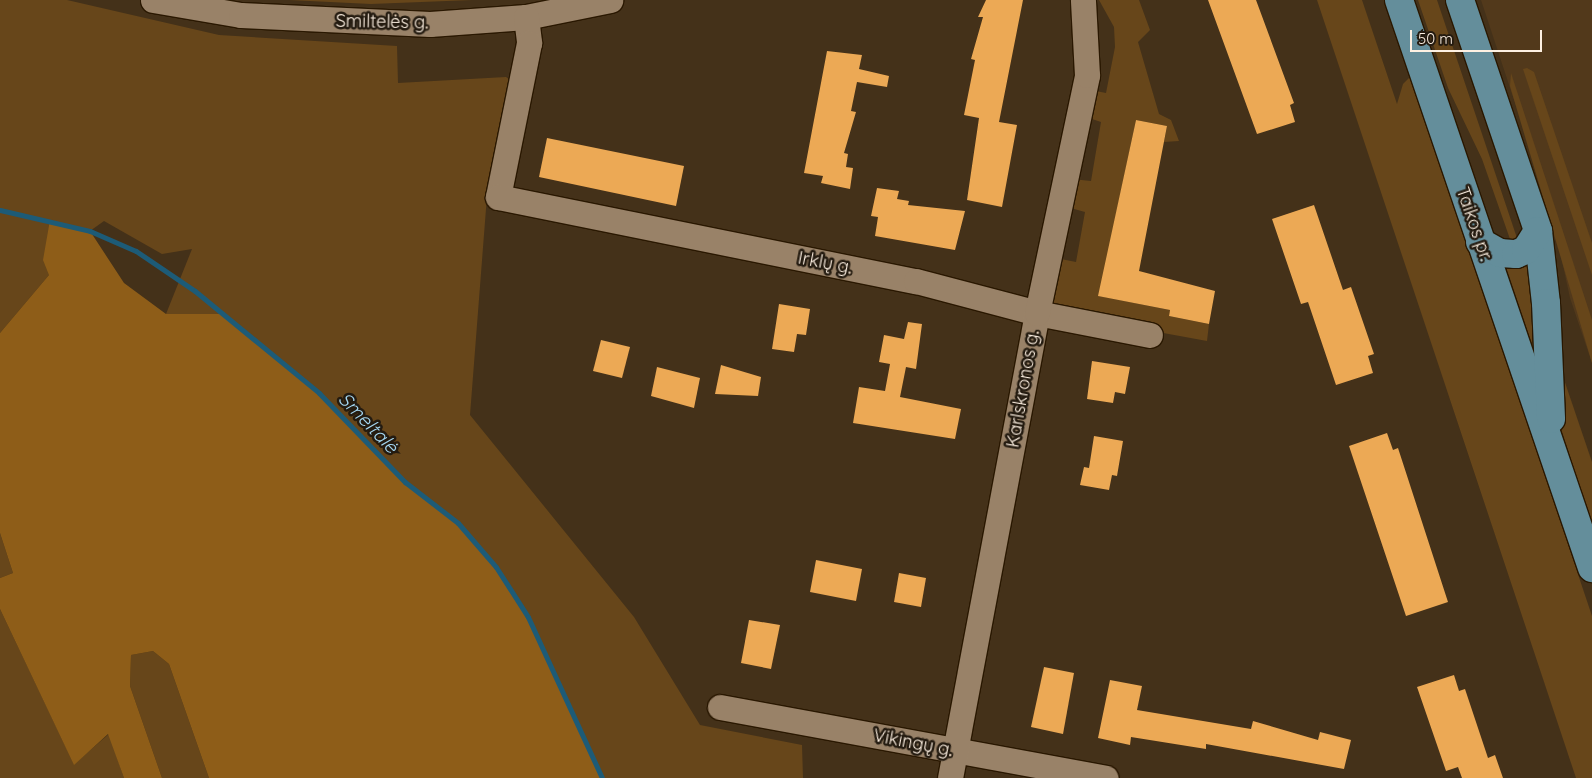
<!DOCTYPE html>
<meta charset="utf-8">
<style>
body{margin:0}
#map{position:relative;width:1592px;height:778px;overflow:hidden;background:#443119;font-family:Quicksand,sans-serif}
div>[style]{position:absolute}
.built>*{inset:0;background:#52391b}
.green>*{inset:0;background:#67461a}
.forest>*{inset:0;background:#8e5d18}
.stream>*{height:5px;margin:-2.5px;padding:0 2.5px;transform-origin:2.5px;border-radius:2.5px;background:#1d5b77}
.building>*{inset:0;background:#eca955}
.roads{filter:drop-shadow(1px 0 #2a1801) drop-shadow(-1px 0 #2a1801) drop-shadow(0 1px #2a1801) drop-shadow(0 -1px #2a1801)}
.minor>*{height:25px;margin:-12.5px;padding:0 12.5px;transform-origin:12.5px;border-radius:12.5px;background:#998268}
.major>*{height:28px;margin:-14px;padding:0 14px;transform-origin:14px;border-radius:14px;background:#648e9b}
span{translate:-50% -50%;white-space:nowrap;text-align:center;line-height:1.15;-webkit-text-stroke:5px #241b10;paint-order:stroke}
.street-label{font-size:18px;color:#fef1e3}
.water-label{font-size:19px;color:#a4d6f0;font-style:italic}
.scale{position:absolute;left:1410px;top:30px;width:132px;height:22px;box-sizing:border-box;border:2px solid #fef1e3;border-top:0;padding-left:6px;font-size:15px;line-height:18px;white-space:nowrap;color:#fef1e3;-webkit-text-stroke:4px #241b10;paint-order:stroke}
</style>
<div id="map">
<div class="built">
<div style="clip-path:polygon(1481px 0,1592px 0,1592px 363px,1570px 298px,1552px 215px)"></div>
</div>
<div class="green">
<div style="clip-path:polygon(0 0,67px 0,219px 35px,397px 46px,398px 83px,506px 77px,512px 81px,487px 196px,470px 415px,634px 617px,700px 725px,802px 745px,803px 778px,602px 778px,528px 617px,496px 567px,458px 523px,405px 482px,318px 393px,222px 314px,166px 314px,192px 249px,162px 254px,104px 221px,90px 231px,50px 220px,49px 275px,0 333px)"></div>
<div style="clip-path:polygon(289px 0,472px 0,371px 4px)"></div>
<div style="clip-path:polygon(1099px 0,1139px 0,1150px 30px,1138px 42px,1159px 114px,1171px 120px,1179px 141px,1164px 142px,1167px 126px,1136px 120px,1099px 296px,1170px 310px,1169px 316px,1209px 324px,1207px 341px,1054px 313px,1047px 299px,1061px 259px,1076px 262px,1085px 212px,1067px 207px,1072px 179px,1091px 181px,1101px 122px,1086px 117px,1091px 90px,1106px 93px,1115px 47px,1114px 27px)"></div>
<div style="clip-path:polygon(1317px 0,1362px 0,1397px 104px,1403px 84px,1411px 76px,1592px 616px,1592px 778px,1576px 778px)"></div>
<div style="clip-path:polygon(1418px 0,1437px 0,1518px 241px,1511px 242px,1482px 159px,1448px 88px)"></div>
<div style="clip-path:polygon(1527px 68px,1534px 72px,1592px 243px,1592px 275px,1523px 69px)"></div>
<div style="clip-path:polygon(1511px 73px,1592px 320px,1592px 363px,1510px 86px)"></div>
<div style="clip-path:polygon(1525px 260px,1537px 300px,1537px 359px,1505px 264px)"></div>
<div style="clip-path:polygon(1556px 356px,1592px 462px,1592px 525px,1557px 416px)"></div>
<div style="clip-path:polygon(0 533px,13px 573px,0 578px)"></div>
<div style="clip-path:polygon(0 609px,74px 764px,109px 734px,124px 778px,0 778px)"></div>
<div style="clip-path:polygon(153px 651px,169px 664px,209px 778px,162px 778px,130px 686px,131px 655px)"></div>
</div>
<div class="forest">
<div style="clip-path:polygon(50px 220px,90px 231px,124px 283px,166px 314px,222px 314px,319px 393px,405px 482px,458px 523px,496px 567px,528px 617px,602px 778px,209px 778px,169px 664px,153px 651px,131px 655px,130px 686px,162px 778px,124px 778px,108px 734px,74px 765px,0 609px,0 578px,13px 573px,0 533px,0 333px,49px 275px,43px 260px)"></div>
</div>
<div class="stream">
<div style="left:0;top:210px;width:92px;rotate:13.1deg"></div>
<div style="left:90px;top:231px;width:50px;rotate:23.5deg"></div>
<div style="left:136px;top:251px;width:71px;rotate:34.1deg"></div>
<div style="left:195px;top:291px;width:161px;rotate:39.4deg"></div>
<div style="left:319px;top:393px;width:124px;rotate:46deg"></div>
<div style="left:405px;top:482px;width:67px;rotate:37.7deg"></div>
<div style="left:458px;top:523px;width:58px;rotate:49.2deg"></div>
<div style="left:496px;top:567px;width:59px;rotate:57.4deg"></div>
<div style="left:528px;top:617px;width:177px;rotate:65.3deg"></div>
</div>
<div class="building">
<div style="clip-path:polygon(986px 0,1023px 0,999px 122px,1017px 125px,1002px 207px,967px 200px,979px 118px,964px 115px,975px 60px,971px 59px,983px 17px,978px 17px)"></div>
<div style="clip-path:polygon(1208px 0,1256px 0,1294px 103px,1290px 105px,1295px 122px,1257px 134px)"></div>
<div style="clip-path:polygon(827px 51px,862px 55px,859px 69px,889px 76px,887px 87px,857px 82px,851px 111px,856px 112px,844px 153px,848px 154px,846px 167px,853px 168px,850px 189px,821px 183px,823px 176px,804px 173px)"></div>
<div style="clip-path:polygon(1136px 120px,1167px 126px,1139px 271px,1215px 291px,1209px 324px,1169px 316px,1170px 310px,1098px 296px)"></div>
<div style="clip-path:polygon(547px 138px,684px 166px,676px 206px,539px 177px)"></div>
<div style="clip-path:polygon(877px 188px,899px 191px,897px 199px,909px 201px,908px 205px,965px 211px,955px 250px,875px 236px,878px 217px,871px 216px)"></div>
<div style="clip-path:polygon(1314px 205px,1343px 290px,1351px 287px,1374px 354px,1368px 356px,1373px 373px,1336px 385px,1308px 302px,1301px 304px,1272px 219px)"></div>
<div style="clip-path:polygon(779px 304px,810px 309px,806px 335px,797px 334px,794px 352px,772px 349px)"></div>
<div style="clip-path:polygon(908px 322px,922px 324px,916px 369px,906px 367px,900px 397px,961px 409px,955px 439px,853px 423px,859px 387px,885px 391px,890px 364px,879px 362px,884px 335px,904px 339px)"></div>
<div style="clip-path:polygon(601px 340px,630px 347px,622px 378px,593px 371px)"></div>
<div style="clip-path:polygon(1092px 361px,1130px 367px,1125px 394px,1115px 392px,1113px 403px,1087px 399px)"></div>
<div style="clip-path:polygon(721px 365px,761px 377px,758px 396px,715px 394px)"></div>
<div style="clip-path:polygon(657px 367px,700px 378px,694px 408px,651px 396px)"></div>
<div style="clip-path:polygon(1387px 433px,1393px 450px,1398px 448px,1448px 602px,1406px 616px,1349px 446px)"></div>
<div style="clip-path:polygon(1094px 436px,1123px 441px,1117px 476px,1112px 475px,1109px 490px,1080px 485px,1084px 467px,1089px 468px)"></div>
<div style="clip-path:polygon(816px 560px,862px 569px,856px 601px,810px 592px)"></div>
<div style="clip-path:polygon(899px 573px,926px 578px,921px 607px,894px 602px)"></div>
<div style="clip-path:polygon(749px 620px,780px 625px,771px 669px,741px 663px)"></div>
<div style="clip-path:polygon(1044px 667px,1074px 673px,1063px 734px,1031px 727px)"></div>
<div style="clip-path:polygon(1454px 675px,1459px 691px,1465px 689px,1488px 758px,1495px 755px,1503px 778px,1462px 778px,1458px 767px,1446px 771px,1417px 687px)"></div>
<div style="clip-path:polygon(1110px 680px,1142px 686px,1137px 710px,1251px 729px,1253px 721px,1318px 740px,1320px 732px,1351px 740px,1344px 769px,1206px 744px,1206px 749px,1131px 737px,1130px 745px,1098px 738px)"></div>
</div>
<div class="roads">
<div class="minor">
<div style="left:153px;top:0;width:89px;rotate:9.7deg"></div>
<div style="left:241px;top:15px;width:189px;rotate:2.7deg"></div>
<div style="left:430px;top:24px;width:96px;rotate:-4.2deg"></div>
<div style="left:526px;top:17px;width:86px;rotate:-11.4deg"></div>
<div style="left:526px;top:17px;width:26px;rotate:83deg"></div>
<div style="left:529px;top:43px;width:157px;rotate:101.4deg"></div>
<div style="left:498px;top:197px;width:426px;rotate:11.4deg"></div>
<div style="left:916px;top:281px;width:125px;rotate:14.8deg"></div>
<div style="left:1037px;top:313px;width:115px;rotate:11deg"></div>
<div style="left:720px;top:707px;width:392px;rotate:10.4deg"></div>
<div style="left:950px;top:778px;width:473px;rotate:-79.4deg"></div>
<div style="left:1037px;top:313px;width:243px;rotate:-78.1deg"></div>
<div style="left:1087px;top:75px;width:75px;rotate:-93.1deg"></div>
</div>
<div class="major">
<div style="left:1399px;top:0;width:600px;rotate:71.23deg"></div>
<div style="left:1460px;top:0;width:244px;rotate:71.3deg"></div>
<div style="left:1538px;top:231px;width:72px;rotate:83.7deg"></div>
<div style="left:1546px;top:303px;width:116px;rotate:87.5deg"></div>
<div style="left:1480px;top:242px;width:23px;rotate:29deg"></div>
<div style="left:1500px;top:253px;width:16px;rotate:4deg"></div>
<div style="left:1516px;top:254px;width:11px;rotate:-22deg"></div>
<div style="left:1526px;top:250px;width:22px;rotate:-58deg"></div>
</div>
</div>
<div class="street-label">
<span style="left:382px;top:22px;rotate:1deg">Smiltelės g.</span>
<span style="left:1474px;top:224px;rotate:71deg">Taikos pr.</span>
<span style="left:825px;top:263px;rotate:11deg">Irklų g.</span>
<span style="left:1023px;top:389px;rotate:-80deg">Karlskronos g.</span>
<span style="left:913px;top:743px;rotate:11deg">Vikingų g.</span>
</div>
<div class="water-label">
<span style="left:368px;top:423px;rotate:46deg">Smeltalė</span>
</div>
<div class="scale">50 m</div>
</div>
